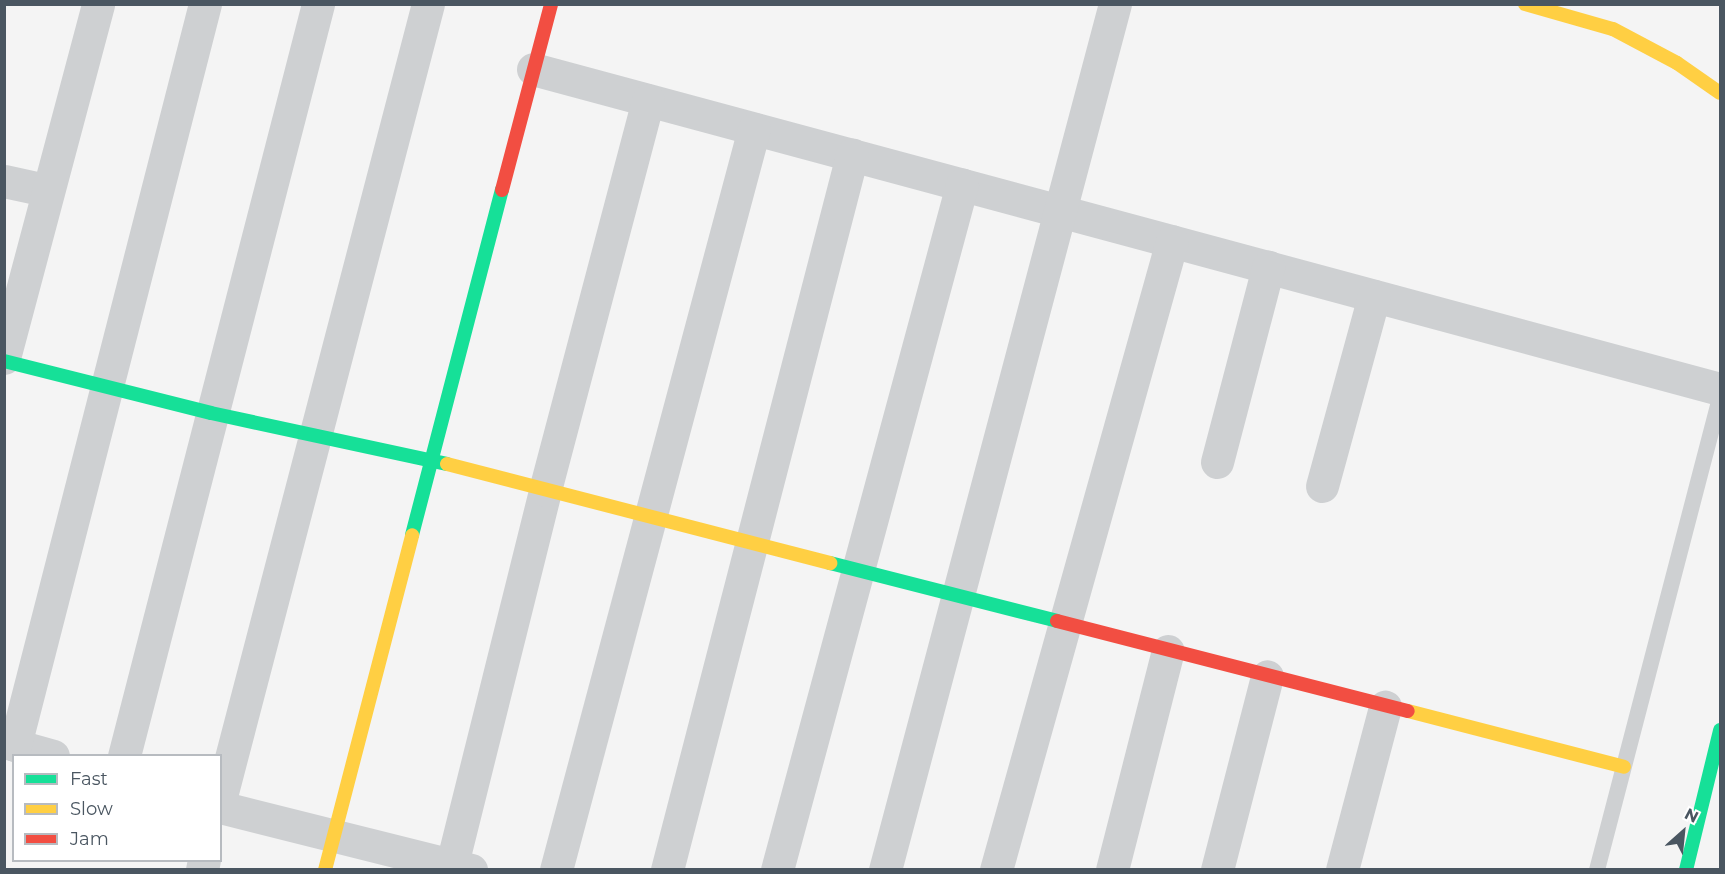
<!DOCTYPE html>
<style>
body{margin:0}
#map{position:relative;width:1725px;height:874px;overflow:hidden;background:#f4f4f4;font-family:Montserrat,sans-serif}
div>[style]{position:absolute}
.lane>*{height:16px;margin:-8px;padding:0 8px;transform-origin:8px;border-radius:8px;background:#ced0d2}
.street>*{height:33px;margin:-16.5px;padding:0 16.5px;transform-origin:16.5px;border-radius:16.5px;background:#ced0d2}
.fast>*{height:14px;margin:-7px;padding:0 7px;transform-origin:7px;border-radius:7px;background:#16e098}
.slow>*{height:14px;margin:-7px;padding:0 7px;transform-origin:7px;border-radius:7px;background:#ffcf43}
.jam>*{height:14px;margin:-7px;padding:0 7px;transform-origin:7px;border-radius:7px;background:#f24e42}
span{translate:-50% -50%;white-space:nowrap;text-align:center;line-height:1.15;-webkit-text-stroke:4.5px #fff;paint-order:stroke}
.frame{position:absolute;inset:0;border:6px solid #4a5661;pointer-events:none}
.legend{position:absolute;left:12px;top:754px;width:210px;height:108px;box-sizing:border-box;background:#fff;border:2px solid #b7bbc0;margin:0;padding:8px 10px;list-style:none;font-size:18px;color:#4a5661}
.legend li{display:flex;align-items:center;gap:12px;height:30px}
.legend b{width:30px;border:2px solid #b7bbc0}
.north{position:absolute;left:1653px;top:802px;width:60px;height:60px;-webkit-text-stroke:4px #fff;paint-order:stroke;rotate:27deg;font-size:16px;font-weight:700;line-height:24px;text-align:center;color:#4a5661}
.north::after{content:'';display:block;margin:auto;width:21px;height:27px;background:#4a5661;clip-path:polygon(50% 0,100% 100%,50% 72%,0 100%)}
</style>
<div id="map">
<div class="lane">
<div style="left:1597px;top:870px;width:487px;rotate:-75.4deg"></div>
</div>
<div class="street">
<div style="left:533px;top:69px;width:1229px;rotate:15.09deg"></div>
<div style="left:4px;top:181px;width:43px;rotate:12.1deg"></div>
<div style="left:4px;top:358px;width:366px;rotate:-75.1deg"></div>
<div style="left:1217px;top:462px;width:202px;rotate:-75.3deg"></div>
<div style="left:1322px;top:486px;width:197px;rotate:-74.7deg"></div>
<div style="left:4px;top:742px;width:51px;rotate:15.9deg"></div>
<div style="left:15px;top:745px;width:765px;rotate:-75.62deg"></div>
<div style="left:124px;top:756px;width:777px;rotate:-75.53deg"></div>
<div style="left:220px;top:800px;width:823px;rotate:-75.36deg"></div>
<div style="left:220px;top:807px;width:259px;rotate:14.1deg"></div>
<div style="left:452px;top:864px;width:385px;rotate:-76deg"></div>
<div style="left:545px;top:490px;width:403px;rotate:-75.2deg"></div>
<div style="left:202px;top:870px;width:10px;rotate:-79deg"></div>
<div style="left:556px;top:870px;width:767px;rotate:-75.04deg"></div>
<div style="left:667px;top:870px;width:739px;rotate:-75.49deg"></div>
<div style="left:777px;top:870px;width:710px;rotate:-74.89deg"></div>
<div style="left:885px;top:870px;width:896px;rotate:-75.13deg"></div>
<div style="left:996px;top:870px;width:653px;rotate:-74.37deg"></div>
<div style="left:1112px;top:870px;width:226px;rotate:-75.7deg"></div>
<div style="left:1217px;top:870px;width:200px;rotate:-75.5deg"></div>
<div style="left:1342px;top:870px;width:169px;rotate:-75.2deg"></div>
</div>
<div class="fast">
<div style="left:4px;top:361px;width:213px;rotate:14.1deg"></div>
<div style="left:211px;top:413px;width:241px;rotate:12.2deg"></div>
<div style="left:412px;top:535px;width:357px;rotate:-75.4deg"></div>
<div style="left:830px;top:563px;width:234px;rotate:14.3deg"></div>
<div style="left:1686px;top:870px;width:144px;rotate:-76.3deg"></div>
</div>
<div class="slow">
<div style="left:1525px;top:4px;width:91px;rotate:15.9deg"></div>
<div style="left:1613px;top:29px;width:72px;rotate:28deg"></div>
<div style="left:1677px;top:63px;width:52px;rotate:34.9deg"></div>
<div style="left:447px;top:464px;width:396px;rotate:14.5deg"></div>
<div style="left:1408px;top:711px;width:223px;rotate:14.5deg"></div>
<div style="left:325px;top:870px;width:346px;rotate:-75.4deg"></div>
</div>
<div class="jam">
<div style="left:502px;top:190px;width:192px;rotate:-75.2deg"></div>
<div style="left:1057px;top:621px;width:362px;rotate:14.4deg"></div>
</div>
<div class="frame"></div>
<ul class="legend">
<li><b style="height:8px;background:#16e098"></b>Fast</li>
<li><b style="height:8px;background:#ffcf43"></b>Slow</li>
<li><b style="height:8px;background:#f24e42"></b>Jam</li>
</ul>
<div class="north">N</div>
</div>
